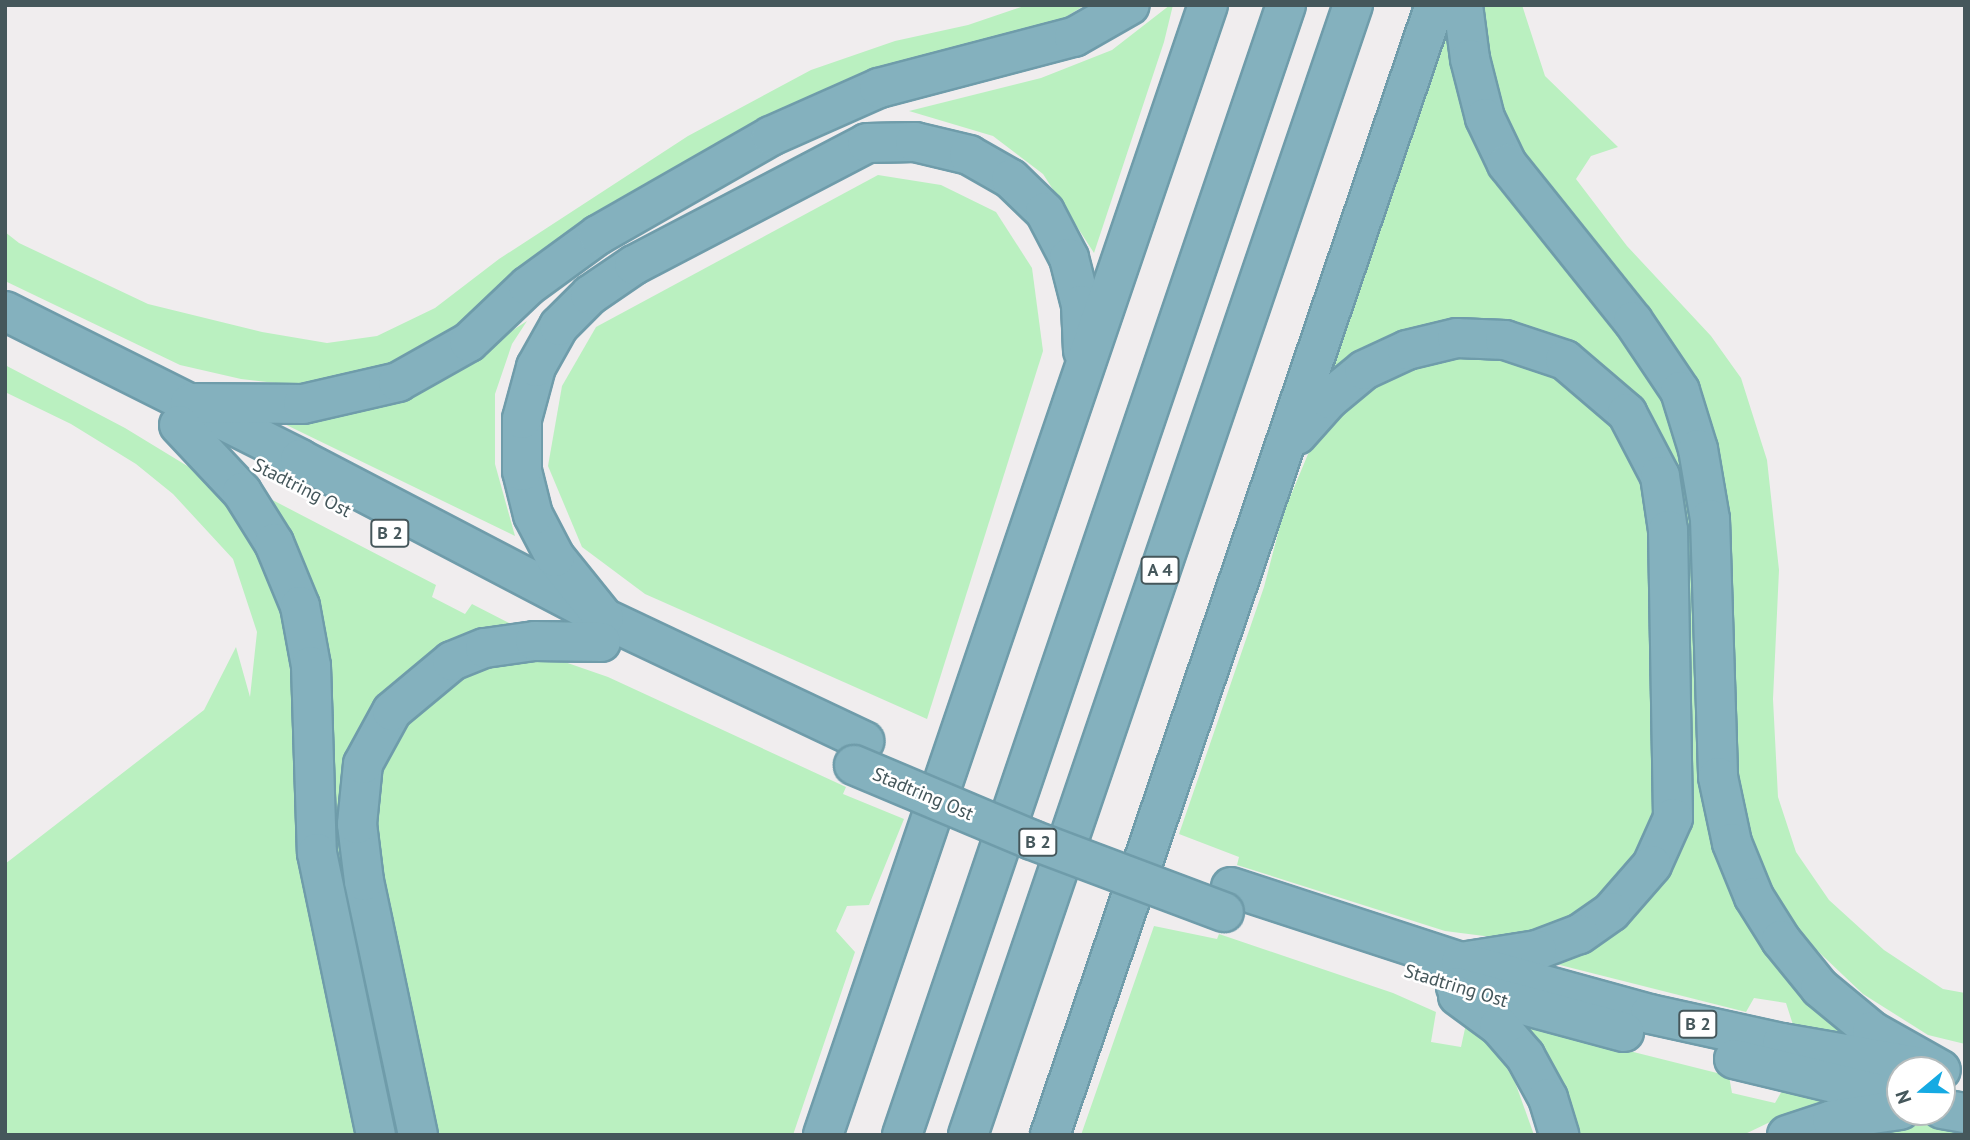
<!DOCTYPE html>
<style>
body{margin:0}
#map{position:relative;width:1970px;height:1140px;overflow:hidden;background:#f0edee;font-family:"PT Sans",sans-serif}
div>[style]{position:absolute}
.green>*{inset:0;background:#baf0c0}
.roads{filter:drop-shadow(2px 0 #6f9caa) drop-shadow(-2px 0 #6f9caa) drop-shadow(0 2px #6f9caa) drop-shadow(0 -2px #6f9caa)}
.highway>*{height:38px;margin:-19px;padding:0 19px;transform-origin:19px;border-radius:19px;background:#84b1be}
.bridges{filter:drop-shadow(2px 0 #6f9caa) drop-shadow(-2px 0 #6f9caa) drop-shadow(0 2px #6f9caa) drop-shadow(0 -2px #6f9caa)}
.highway-bridge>*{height:38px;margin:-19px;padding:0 19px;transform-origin:19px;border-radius:19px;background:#84b1be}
span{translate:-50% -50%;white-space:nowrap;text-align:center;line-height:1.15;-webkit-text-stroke:5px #fff;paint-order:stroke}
.shield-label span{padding:2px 5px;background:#fff;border:2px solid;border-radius:5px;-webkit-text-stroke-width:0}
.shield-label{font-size:18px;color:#45575b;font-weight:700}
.street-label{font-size:19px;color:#45575b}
.frame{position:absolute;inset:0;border:7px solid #45575b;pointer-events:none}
.north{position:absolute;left:1886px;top:1056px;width:70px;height:70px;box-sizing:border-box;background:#fff;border:2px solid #b5bcbd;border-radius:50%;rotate:251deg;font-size:19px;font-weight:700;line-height:28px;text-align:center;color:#45575b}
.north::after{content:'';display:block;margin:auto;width:24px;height:32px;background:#15aae3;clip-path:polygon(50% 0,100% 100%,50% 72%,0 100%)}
</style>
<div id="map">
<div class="green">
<div style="clip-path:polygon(1027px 5px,1085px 5px,1064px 18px,870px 73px,803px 99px,640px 189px,551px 245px,440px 340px,372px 373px,302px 386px,241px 379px,180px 365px,5px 281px,5px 232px,19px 243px,148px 304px,262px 332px,327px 343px,377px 336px,435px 308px,499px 259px,688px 136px,811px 70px,895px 41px,968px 25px)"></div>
<div style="clip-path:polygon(1170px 5px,1173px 5px,1164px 42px,1094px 253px,1043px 174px,993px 136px,909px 111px,1041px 78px,1112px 50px)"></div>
<div style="clip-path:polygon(1480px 5px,1522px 5px,1545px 76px,1618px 147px,1591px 156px,1576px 179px,1627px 246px,1711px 336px,1741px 378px,1767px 460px,1779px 570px,1773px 699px,1778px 797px,1796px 852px,1829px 900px,1884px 950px,1943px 989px,1965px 993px,1965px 1044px,1928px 1035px,1863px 994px,1804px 938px,1766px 879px,1743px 827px,1733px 773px,1714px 459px,1506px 131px,1487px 69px)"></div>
<div style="clip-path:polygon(1448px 16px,1516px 201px,1613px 328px,1632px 339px,1659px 392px,1682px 449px,1696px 541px,1712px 827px,1862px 1040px,1794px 1028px,1786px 1003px,1754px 998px,1746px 1012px,1544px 961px,1663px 870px,1681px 518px,1554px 338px,1326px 377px)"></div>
<div style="clip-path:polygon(878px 175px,941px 185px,996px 212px,1032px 268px,1043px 351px,927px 719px,645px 594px,582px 547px,548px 466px,562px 386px,596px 327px)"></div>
<div style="clip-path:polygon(527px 321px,512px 344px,495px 394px,495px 464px,515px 536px,270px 417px,474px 355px)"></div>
<div style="clip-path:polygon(1515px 353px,1604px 405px,1652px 495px,1656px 826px,1636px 868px,1589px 910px,1536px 934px,1492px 937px,1445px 931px,1237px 865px,1239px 857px,1179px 834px,1264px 587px,1283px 514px,1311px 447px,1326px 420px,1414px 357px)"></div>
<div style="clip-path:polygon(5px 365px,125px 428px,189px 467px,220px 493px,260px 556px,285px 622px,297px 738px,296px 820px,310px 902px,361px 1135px,5px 1135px,5px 864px,204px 710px,236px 647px,250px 697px,257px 632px,233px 559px,173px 494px,136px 464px,71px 424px,5px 392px)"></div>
<div style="clip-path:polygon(259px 493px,436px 585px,432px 597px,465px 614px,472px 604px,521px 629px,455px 644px,402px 676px,365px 726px,404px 1135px,390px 1135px)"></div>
<div style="clip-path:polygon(516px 657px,556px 659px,608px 677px,846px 787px,843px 794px,904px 819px,869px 905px,847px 906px,836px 931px,855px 952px,793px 1135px,435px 1135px,375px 844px,374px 785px,399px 729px,457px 678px)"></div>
<div style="clip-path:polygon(1154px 926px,1217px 939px,1219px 934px,1393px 993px,1436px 1012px,1431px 1042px,1461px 1047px,1466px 1024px,1497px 1051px,1515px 1082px,1534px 1135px,1081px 1135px)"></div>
<div style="clip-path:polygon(1518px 1023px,1729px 1076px,1732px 1093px,1775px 1103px,1783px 1089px,1839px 1102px,1787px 1114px,1743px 1135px,1571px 1135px)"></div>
<div style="clip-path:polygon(1856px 1124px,1939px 1125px,1965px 1128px,1965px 1135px,1814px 1135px)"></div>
</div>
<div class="roads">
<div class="highway">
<div style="left:1463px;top:5px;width:54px;rotate:82.6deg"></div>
<div style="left:1470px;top:59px;width:61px;rotate:75.7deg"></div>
<div style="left:1485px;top:118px;width:51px;rotate:64.4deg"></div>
<div style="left:1507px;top:164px;width:201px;rotate:51.3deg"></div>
<div style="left:1633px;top:321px;width:84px;rotate:56.1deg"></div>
<div style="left:1680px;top:391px;width:61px;rotate:72.8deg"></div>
<div style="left:1698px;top:449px;width:71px;rotate:80.3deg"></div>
<div style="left:1710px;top:519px;width:258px;rotate:88.2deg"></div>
<div style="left:1718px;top:777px;width:67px;rotate:78deg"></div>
<div style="left:1732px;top:843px;width:58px;rotate:67.8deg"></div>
<div style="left:1754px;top:897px;width:51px;rotate:57.9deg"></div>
<div style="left:1781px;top:940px;width:62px;rotate:50.9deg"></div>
<div style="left:1820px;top:988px;width:67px;rotate:39.6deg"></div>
<div style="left:1872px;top:1031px;width:79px;rotate:29.5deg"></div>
<div style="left:5px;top:311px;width:330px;rotate:26.6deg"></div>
<div style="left:300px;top:459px;width:343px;rotate:27.6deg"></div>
<div style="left:604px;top:618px;width:288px;rotate:25.3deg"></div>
<div style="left:190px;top:403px;width:113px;rotate:0.5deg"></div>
<div style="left:303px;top:404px;width:98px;rotate:-13deg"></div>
<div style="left:398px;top:382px;width:81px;rotate:-29.4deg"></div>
<div style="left:469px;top:342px;width:81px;rotate:-43.5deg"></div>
<div style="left:528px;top:286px;width:87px;rotate:-36.1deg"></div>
<div style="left:598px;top:235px;width:199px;rotate:-29.8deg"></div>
<div style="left:771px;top:136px;width:118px;rotate:-24deg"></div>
<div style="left:879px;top:88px;width:202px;rotate:-14.7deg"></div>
<div style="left:1074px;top:37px;width:64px;rotate:-29.7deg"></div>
<div style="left:179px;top:425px;width:92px;rotate:46.8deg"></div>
<div style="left:242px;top:492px;width:60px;rotate:57.9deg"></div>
<div style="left:274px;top:543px;width:68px;rotate:67.6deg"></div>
<div style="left:300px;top:606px;width:61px;rotate:79.6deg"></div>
<div style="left:311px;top:666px;width:187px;rotate:88.2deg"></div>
<div style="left:317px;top:853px;width:288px;rotate:78.2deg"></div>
<div style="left:1297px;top:435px;width:48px;rotate:-48.4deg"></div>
<div style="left:1329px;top:399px;width:45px;rotate:-39.6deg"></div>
<div style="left:1364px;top:370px;width:47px;rotate:-24.9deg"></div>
<div style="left:1407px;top:350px;width:51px;rotate:-13.5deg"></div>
<div style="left:1457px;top:338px;width:48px;rotate:2.4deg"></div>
<div style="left:1505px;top:340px;width:63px;rotate:18.4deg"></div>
<div style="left:1565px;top:360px;width:82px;rotate:40.5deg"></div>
<div style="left:1627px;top:413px;width:71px;rotate:62.4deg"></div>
<div style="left:1660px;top:476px;width:55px;rotate:81.6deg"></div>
<div style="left:1668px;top:530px;width:288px;rotate:89deg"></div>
<div style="left:1673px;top:818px;width:51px;rotate:114.1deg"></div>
<div style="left:1652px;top:865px;width:62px;rotate:131.1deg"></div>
<div style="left:1611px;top:912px;width:39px;rotate:145deg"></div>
<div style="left:1579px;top:934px;width:45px;rotate:159.1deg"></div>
<div style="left:1537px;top:950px;width:77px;rotate:171deg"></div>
<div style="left:604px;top:618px;width:78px;rotate:-128.8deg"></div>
<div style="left:555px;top:557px;width:47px;rotate:-117.6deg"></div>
<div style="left:533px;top:515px;width:45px;rotate:-104deg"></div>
<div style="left:522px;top:471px;width:52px;rotate:-90deg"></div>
<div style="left:522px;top:419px;width:54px;rotate:-74.9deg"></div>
<div style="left:536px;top:367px;width:47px;rotate:-60.7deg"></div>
<div style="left:559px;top:326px;width:44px;rotate:-45deg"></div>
<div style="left:590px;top:295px;width:53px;rotate:-34.3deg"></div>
<div style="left:634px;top:265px;width:263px;rotate:-27.6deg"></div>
<div style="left:867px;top:143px;width:48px;rotate:-1.2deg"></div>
<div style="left:915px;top:142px;width:56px;rotate:13.5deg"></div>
<div style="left:969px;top:155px;width:48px;rotate:29.7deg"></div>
<div style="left:1011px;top:179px;width:47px;rotate:44.1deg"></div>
<div style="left:1045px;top:212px;width:52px;rotate:62.4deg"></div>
<div style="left:1069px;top:258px;width:49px;rotate:75.7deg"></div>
<div style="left:1081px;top:305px;width:46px;rotate:87.5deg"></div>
<div style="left:1231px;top:887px;width:242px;rotate:18.1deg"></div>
<div style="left:1461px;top:962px;width:196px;rotate:15.4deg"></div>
<div style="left:1650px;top:1014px;width:135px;rotate:12.4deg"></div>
<div style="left:1782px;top:1043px;width:135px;rotate:9.8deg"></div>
<div style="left:1456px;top:987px;width:174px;rotate:15deg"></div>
<div style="left:1458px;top:996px;width:51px;rotate:36.2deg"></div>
<div style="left:1499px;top:1026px;width:40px;rotate:49deg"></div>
<div style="left:1525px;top:1056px;width:48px;rotate:61.3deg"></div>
<div style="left:1548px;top:1098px;width:39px;rotate:73deg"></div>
<div style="left:1734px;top:1059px;width:171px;rotate:13.5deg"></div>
<div style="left:1942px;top:1109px;width:23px;rotate:10deg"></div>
<div style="left:418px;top:1135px;width:260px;rotate:-102deg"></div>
<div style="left:364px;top:881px;width:57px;rotate:-97deg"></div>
<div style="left:357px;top:824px;width:60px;rotate:-84.3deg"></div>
<div style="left:363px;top:764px;width:60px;rotate:-61.3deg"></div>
<div style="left:392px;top:711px;width:78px;rotate:-39.8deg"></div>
<div style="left:452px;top:661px;width:35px;rotate:-22deg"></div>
<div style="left:485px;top:648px;width:50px;rotate:-8deg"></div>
<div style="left:535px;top:641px;width:66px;rotate:0.9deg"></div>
<div style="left:823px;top:1135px;width:1194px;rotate:-71.19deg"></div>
<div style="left:902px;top:1135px;width:1193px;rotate:-71.23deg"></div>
<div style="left:968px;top:1135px;width:1194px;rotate:-71.19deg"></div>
<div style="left:1050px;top:1135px;width:1194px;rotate:-71.19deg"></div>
<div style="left:1787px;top:1135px;width:47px;rotate:-18.4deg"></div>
<div style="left:1832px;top:1120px;width:69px;rotate:-8.4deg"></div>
</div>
</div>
<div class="bridges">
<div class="highway-bridge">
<div style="left:854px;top:765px;width:193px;rotate:22.8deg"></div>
<div style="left:1032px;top:840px;width:205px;rotate:20.6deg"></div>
</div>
</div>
<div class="shield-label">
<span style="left:390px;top:533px">B 2</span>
<span style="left:1160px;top:570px">A 4</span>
<span style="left:1038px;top:842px">B 2</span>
<span style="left:1698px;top:1024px">B 2</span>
</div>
<div class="street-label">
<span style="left:302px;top:488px;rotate:27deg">Stadtring Ost</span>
<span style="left:923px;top:794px;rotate:23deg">Stadtring Ost</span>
<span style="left:1456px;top:986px;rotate:17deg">Stadtring Ost</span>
</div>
<div class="frame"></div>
<div class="north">N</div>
</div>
